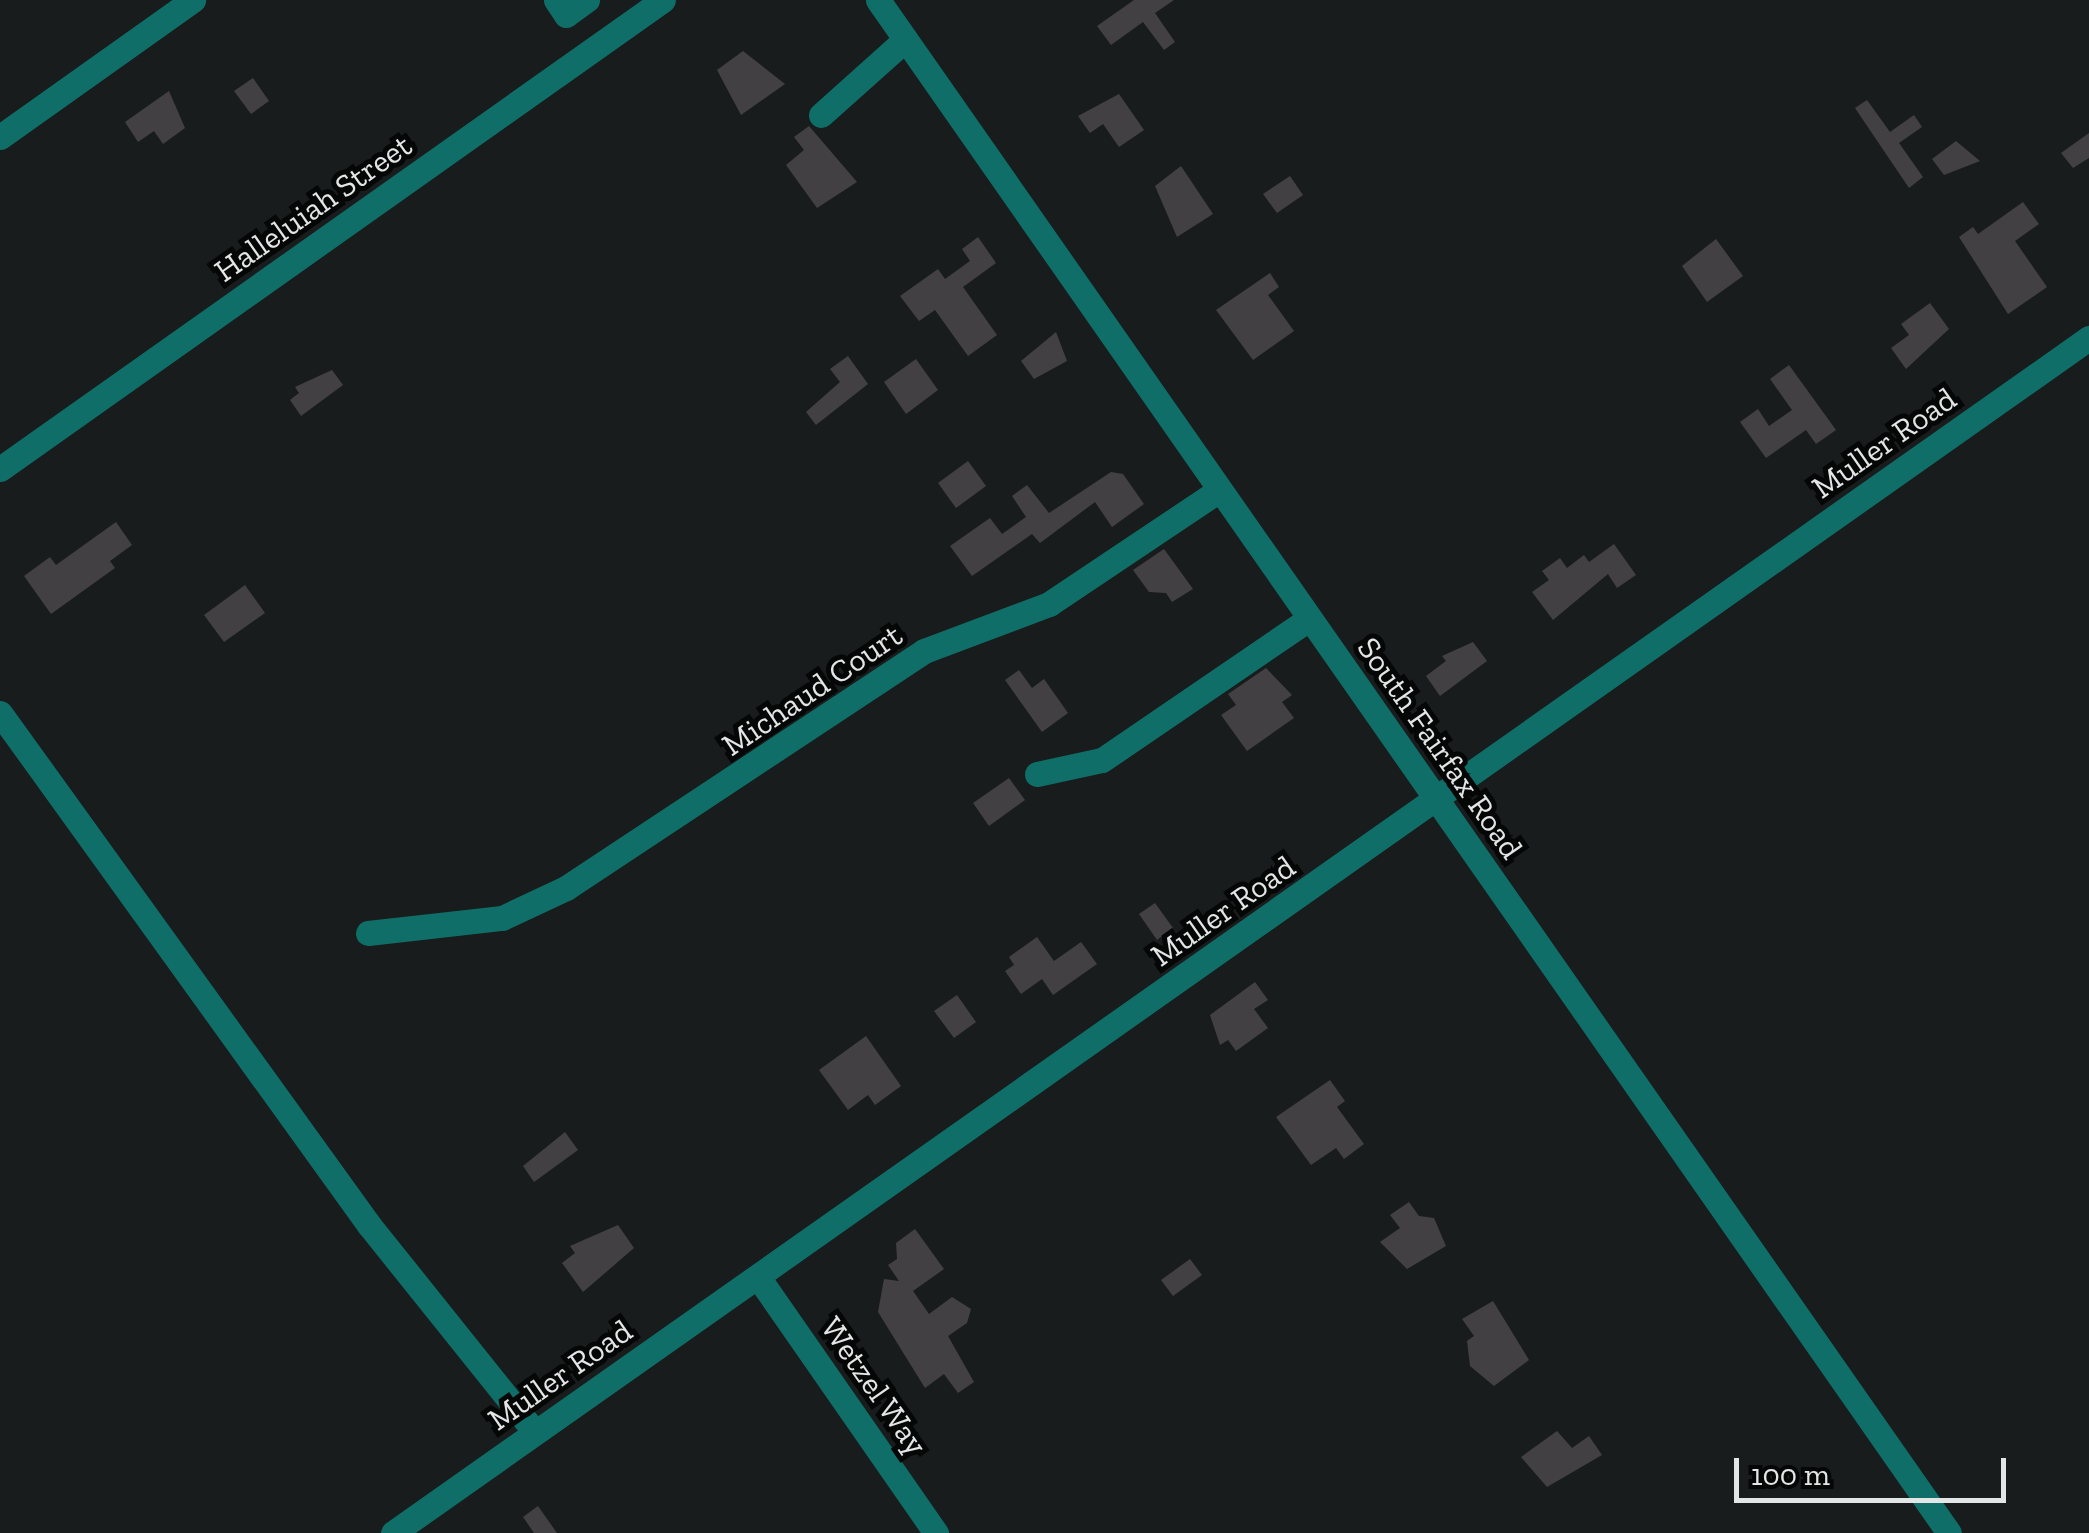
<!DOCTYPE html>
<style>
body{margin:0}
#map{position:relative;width:2089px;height:1533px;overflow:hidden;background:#181c1c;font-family:"Zilla Slab",serif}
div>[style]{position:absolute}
.building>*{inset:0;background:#434043}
.minor>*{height:25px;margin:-12.5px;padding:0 12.5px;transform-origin:12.5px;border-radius:12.5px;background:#0f6f68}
span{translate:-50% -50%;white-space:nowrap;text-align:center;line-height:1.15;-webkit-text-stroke:10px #050606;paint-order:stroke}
.street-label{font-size:32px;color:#e3e6e6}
.scale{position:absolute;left:1734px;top:1458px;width:272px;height:45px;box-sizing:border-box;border:5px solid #e3e6e6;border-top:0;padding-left:12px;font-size:30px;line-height:35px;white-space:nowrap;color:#e3e6e6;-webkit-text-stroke:8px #050606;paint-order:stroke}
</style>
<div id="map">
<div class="building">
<div style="clip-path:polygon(1134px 0,1174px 0,1155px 13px,1175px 42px,1164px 50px,1143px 22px,1111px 45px,1097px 26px)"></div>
<div style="clip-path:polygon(743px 51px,785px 84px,741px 115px,717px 70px)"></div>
<div style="clip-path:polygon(253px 78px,269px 101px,251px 114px,234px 91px)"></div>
<div style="clip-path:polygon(169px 91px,185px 128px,163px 144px,154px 131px,138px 142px,125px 122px)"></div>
<div style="clip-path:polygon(1119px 94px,1144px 130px,1119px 147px,1103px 124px,1090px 133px,1078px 116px)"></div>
<div style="clip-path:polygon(1867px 100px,1890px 132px,1914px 115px,1922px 127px,1899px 143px,1923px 177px,1909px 188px,1855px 108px)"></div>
<div style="clip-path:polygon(809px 126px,857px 182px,817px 208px,786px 165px,804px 150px,794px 137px)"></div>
<div style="clip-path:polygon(2089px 133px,2089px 158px,2073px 168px,2061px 153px)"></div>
<div style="clip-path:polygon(1956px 141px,1980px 161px,1944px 175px,1932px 159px)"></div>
<div style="clip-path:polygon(1181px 166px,1213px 214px,1177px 237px,1155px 186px)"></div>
<div style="clip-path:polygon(1290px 176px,1303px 195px,1277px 213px,1263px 194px)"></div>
<div style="clip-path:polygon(2023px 202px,2039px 224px,2015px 241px,2047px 287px,2008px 314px,1959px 237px,1973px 227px,1978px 234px)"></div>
<div style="clip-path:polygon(978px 237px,996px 263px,963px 287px,997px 335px,968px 356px,935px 310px,919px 321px,900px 296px,938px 269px,945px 279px,970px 261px,962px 249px)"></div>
<div style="clip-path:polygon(1716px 239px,1743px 276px,1707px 302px,1682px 266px)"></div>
<div style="clip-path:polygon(1270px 273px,1279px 287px,1268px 295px,1294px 331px,1253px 360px,1216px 310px)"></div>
<div style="clip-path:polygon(1930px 303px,1949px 329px,1906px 369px,1891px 348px,1909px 335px,1901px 324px)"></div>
<div style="clip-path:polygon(1056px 332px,1067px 361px,1034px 379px,1021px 361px)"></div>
<div style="clip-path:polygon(848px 356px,868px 384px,816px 425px,806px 412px,840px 382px,830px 369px)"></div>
<div style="clip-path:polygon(916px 359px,938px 390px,906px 414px,884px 382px)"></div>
<div style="clip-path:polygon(1789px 365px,1836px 430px,1816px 444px,1806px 430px,1766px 458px,1740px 422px,1758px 409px,1769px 426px,1792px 410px,1770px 379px)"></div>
<div style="clip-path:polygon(332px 370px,343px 385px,301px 416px,290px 400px,299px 393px,295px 387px)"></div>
<div style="clip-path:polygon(968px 461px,986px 486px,956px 508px,938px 483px)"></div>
<div style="clip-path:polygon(1111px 472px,1123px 474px,1144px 504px,1112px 527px,1095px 502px,1040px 543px,1032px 534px,972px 576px,950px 546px,990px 518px,1002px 534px,1026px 517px,1012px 496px,1027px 485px,1049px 513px)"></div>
<div style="clip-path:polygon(116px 522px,132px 545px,110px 561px,115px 568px,51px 614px,24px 576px,50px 557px,56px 565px)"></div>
<div style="clip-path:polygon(1614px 544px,1636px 575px,1617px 588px,1608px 574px,1553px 620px,1532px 592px,1549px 580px,1542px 571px,1560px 558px,1567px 568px,1584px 555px,1589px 562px)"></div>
<div style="clip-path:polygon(1164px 549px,1193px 589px,1172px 602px,1166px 593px,1149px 592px,1133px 570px)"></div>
<div style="clip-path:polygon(245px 585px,265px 613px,224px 642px,204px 615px)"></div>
<div style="clip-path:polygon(1473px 642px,1487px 661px,1440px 696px,1426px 676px,1446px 661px,1442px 656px)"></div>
<div style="clip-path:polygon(1266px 668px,1292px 695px,1282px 702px,1294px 718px,1247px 751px,1221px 715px,1236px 705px,1228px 694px)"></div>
<div style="clip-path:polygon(1019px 670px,1032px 688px,1044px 679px,1068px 713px,1042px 732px,1005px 680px)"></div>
<div style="clip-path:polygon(1009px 778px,1025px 800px,989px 826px,973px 803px)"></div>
<div style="clip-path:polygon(1155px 903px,1173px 928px,1157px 940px,1139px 914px)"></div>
<div style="clip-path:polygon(1037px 937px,1054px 961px,1081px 942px,1097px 964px,1053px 995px,1042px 979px,1021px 994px,1005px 971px,1014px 965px,1009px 957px)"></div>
<div style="clip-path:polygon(1255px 982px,1268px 1000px,1254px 1009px,1268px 1028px,1236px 1051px,1228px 1040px,1220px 1045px,1210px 1015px)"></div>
<div style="clip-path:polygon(957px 995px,976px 1022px,954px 1038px,934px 1011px)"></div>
<div style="clip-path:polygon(866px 1036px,901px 1086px,875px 1105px,868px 1095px,848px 1110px,819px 1070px)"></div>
<div style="clip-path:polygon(1330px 1080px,1345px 1101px,1337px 1107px,1364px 1144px,1344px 1159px,1336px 1148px,1311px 1165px,1276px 1117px)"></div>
<div style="clip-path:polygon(565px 1132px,578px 1150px,534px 1182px,523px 1166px)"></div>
<div style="clip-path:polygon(1409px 1202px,1419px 1216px,1434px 1218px,1446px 1246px,1407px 1269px,1380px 1242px,1400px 1228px,1390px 1215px)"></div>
<div style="clip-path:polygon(618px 1225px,634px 1248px,583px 1292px,562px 1263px,575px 1253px,570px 1246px)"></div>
<div style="clip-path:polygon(915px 1229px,944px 1269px,913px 1291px,929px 1314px,952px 1297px,971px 1309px,967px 1323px,948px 1336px,974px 1382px,958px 1393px,944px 1374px,925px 1388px,878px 1312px,884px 1279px,899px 1281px,888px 1265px,897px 1259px,896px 1243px)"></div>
<div style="clip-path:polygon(1190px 1259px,1202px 1275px,1173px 1296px,1161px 1280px)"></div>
<div style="clip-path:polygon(1493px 1301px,1529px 1360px,1494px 1386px,1470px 1366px,1467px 1341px,1474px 1336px,1462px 1319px)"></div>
<div style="clip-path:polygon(1557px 1431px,1572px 1448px,1589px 1436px,1602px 1455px,1547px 1487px,1521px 1457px)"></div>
<div style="clip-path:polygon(538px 1506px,557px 1533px,534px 1533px,523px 1517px)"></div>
</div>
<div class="minor">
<div style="left:556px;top:0;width:18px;rotate:56deg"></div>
<div style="left:566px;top:15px;width:26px;rotate:-36deg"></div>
<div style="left:878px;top:0;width:1870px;rotate:55.06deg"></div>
<div style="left:821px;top:115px;width:113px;rotate:-41.8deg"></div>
<div style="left:0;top:137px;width:237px;rotate:-35.4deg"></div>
<div style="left:0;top:469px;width:812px;rotate:-35.28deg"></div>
<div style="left:0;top:713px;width:631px;rotate:54.22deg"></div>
<div style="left:369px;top:1225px;width:264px;rotate:51.3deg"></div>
<div style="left:1037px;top:774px;width:66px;rotate:-12.2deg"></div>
<div style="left:1102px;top:760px;width:250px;rotate:-34.3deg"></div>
<div style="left:368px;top:933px;width:135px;rotate:-6.4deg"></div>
<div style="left:502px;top:918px;width:71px;rotate:-25.1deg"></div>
<div style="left:566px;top:888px;width:429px;rotate:-33.5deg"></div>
<div style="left:924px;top:651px;width:134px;rotate:-20.6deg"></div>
<div style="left:1049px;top:604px;width:203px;rotate:-33.8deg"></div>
<div style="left:758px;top:1277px;width:312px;rotate:55.2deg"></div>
<div style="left:393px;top:1533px;width:2075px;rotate:-35.17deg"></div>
</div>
<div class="street-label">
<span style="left:313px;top:208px;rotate:-35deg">Halleluiah Street</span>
<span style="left:1884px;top:443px;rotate:-35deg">Muller Road</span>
<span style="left:812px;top:690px;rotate:-34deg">Michaud Court</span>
<span style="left:1440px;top:748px;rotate:55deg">South Fairfax Road</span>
<span style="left:1223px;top:911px;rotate:-35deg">Muller Road</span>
<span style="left:560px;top:1375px;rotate:-35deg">Muller Road</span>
<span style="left:874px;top:1386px;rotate:55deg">Wetzel Way</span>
</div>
<div class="scale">100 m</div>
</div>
